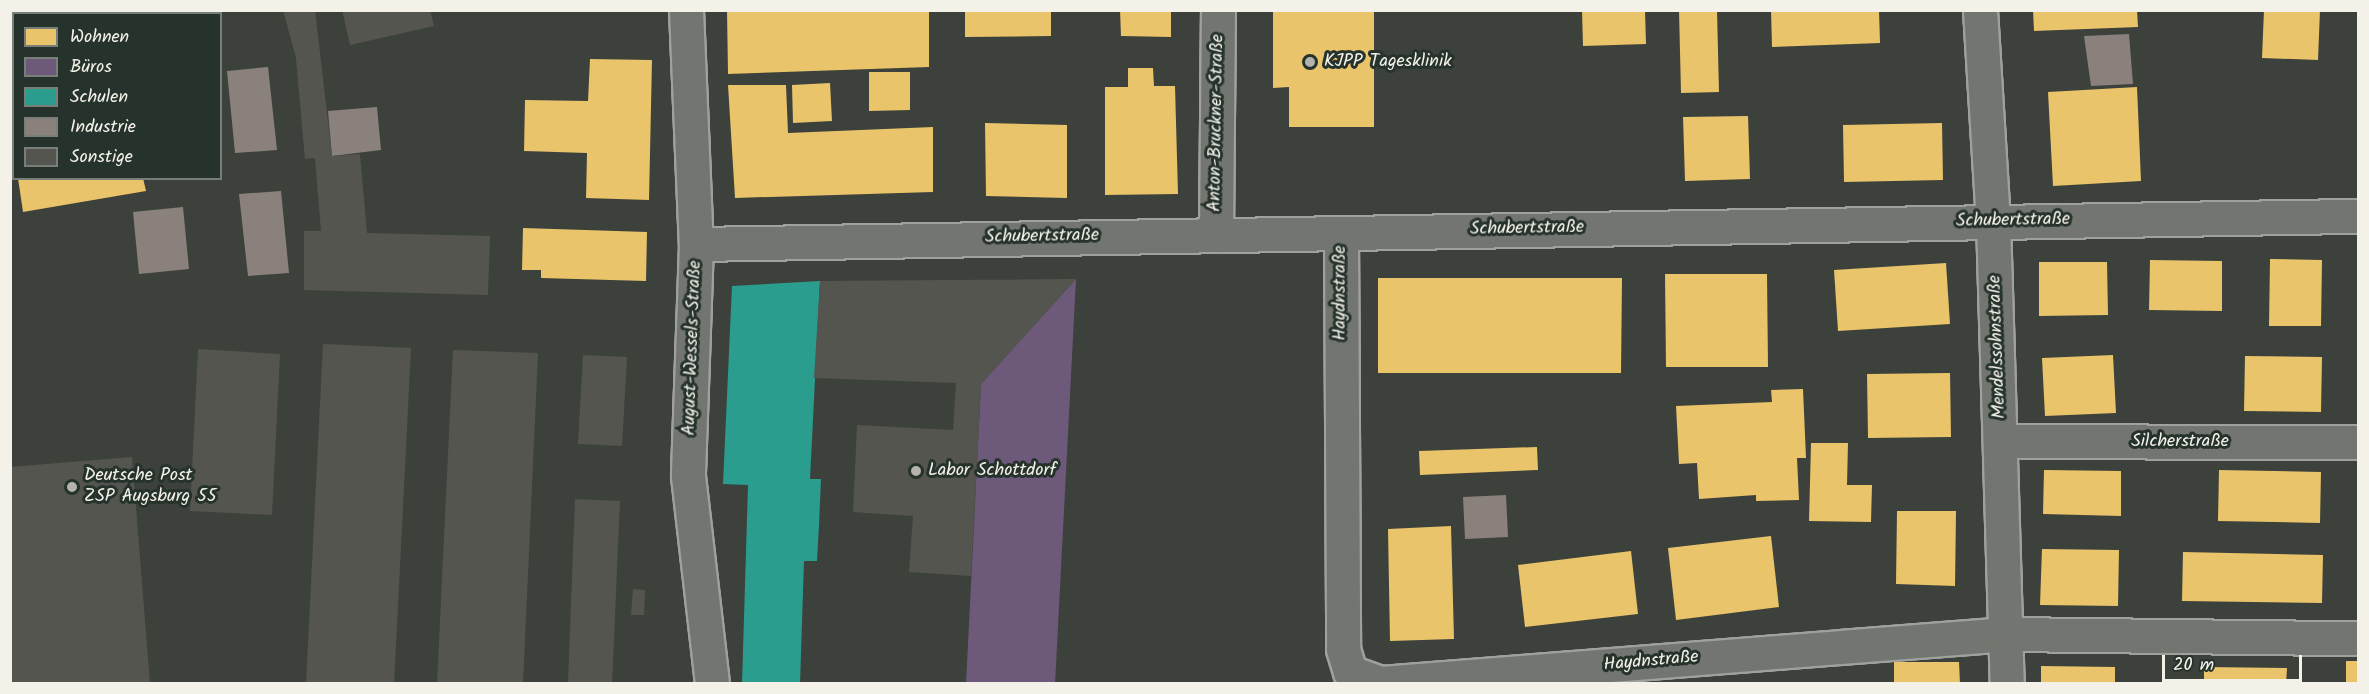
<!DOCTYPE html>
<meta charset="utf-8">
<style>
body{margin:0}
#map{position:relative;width:2369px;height:694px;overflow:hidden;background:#3d413c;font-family:Kalam,sans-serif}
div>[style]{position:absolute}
.homes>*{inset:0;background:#e9c46a}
.offices>*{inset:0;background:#6d597a}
.schools>*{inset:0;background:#2a9d8f}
.industry>*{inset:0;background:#8a817c}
.building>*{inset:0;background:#555550}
.roads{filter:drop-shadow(2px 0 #9fa19d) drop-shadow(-2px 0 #9fa19d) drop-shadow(0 2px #9fa19d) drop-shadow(0 -2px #9fa19d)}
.minor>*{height:33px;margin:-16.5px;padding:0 16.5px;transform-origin:16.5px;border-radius:16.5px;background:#737570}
.dots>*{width:16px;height:16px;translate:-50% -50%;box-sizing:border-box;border:3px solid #26332d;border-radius:50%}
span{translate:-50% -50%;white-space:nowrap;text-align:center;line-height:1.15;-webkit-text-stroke:6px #26332d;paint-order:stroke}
.poi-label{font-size:18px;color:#f4f1e8}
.left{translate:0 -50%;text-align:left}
.street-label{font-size:18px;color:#f4f1e8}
.frame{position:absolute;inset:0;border:12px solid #f4f1e8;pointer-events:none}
.legend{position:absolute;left:12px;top:12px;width:210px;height:168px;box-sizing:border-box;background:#26332d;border:2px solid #787f78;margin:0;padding:8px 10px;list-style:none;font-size:18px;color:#f4f1e8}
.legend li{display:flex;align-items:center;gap:12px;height:30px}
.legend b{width:30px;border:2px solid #787f78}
.scale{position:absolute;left:2162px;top:655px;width:140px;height:27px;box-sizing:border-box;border:3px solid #f4f1e8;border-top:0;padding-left:8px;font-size:18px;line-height:21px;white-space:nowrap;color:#f4f1e8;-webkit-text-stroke:4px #26332d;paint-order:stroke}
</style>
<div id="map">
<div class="homes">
<div style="clip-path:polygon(727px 10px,929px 10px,929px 67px,728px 74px)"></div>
<div style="clip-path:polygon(965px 10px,1051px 10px,1051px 36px,965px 37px)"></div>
<div style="clip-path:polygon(1120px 10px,1171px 10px,1171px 37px,1121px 36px)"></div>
<div style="clip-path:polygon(1273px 10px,1374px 10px,1374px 127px,1289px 127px,1289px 87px,1273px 88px)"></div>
<div style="clip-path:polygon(1582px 10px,1645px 10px,1646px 44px,1583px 46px)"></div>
<div style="clip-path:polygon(1679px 10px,1717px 10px,1719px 92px,1681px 93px)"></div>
<div style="clip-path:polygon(1771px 10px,1879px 10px,1880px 43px,1772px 47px)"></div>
<div style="clip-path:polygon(2033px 10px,2137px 10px,2138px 27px,2034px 31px)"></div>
<div style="clip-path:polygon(2264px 10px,2320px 10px,2318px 60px,2262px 58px)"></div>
<div style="clip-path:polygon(590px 59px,652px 60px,649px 200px,586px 198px,587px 153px,524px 151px,525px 100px,588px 101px)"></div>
<div style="clip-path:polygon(1128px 68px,1153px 68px,1154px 86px,1175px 86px,1178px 194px,1105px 195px,1105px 87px,1128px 87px)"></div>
<div style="clip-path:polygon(869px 72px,910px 72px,910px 110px,869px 111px)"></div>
<div style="clip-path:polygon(830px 83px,832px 121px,793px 123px,792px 85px)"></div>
<div style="clip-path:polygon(728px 85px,786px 85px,788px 133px,933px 127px,933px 192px,735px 198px)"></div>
<div style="clip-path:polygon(10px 87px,14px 87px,12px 147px,10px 137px)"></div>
<div style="clip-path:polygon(2137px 87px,2141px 181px,2053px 186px,2048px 92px)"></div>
<div style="clip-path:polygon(1748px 116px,1750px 179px,1685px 181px,1683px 117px)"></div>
<div style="clip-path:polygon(985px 123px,1067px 125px,1067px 198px,986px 196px)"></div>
<div style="clip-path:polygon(1942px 123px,1943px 180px,1844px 182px,1843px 125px)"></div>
<div style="clip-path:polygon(18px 178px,143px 178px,146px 191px,23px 212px)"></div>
<div style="clip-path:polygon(523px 228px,647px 232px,646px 281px,541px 278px,541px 270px,522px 270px)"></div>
<div style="clip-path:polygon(2270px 259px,2322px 260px,2321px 326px,2269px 326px)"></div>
<div style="clip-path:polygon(2150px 260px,2222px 261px,2222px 311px,2149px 310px)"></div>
<div style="clip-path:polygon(2039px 262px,2107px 262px,2108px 315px,2039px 316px)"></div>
<div style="clip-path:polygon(1946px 263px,1950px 324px,1838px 331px,1834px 270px)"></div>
<div style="clip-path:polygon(1665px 274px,1767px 274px,1768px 367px,1666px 367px)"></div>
<div style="clip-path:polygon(1378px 278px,1622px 278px,1621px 373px,1378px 373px)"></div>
<div style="clip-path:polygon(2113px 355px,2116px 413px,2045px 416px,2042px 358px)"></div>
<div style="clip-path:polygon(2245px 356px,2322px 357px,2321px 412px,2244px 411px)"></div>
<div style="clip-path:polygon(1950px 373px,1951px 437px,1868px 438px,1867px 374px)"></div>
<div style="clip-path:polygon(1803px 389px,1806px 458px,1797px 458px,1799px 500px,1756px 501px,1756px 495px,1699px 499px,1697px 463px,1679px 464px,1676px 406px,1772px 402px,1771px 390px)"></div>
<div style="clip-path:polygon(1811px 443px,1848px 443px,1847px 485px,1872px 485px,1871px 522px,1809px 521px)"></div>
<div style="clip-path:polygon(1537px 447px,1538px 470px,1420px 475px,1419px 451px)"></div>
<div style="clip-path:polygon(2044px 470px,2121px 471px,2121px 516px,2043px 514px)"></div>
<div style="clip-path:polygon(2219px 470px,2321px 472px,2320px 523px,2218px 521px)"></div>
<div style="clip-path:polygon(1897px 511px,1956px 511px,1955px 586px,1896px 584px)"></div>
<div style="clip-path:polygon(1451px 526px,1454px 639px,1390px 641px,1388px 529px)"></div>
<div style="clip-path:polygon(1771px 536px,1779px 607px,1676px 620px,1668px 548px)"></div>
<div style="clip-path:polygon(2042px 549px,2119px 550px,2118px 606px,2040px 605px)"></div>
<div style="clip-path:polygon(1631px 551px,1638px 614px,1525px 627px,1518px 565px)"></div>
<div style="clip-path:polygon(2183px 552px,2323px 555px,2322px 603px,2182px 601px)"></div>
<div style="clip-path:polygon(2346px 661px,2358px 661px,2358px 684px,2346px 684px)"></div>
<div style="clip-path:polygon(1894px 662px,1959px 662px,1960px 684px,1894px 684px)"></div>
<div style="clip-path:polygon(2041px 666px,2115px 667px,2115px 684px,2041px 684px)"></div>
<div style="clip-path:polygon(2204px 667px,2287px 668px,2286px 684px,2204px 684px)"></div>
</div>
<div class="offices">
<div style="clip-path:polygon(1076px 279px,1055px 684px,966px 684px,981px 384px)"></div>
</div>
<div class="schools">
<div style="clip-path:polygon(820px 281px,810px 479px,821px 479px,819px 525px,817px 561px,804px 561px,800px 684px,742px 684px,748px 485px,723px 484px,732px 286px)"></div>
</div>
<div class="industry">
<div style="clip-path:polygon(2129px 34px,2133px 84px,2091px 86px,2084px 36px)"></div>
<div style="clip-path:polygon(268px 67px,277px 150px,235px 153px,227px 71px)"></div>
<div style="clip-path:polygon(377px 107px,381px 150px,332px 156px,328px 111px)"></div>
<div style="clip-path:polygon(281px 191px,289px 273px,248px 276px,239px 194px)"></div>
<div style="clip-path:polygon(183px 207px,189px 269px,139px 274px,133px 212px)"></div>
<div style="clip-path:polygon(1506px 495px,1508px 537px,1465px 539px,1463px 497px)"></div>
</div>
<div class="building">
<div style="clip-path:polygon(81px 10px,138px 10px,139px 14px,81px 14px)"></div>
<div style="clip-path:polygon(283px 10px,315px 10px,332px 156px,360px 154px,367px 233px,490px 236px,488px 295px,304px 290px,304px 231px,321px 231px,315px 158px,305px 159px,296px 58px)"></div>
<div style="clip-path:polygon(342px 10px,430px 10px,434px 26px,350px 45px)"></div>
<div style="clip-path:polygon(1076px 279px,981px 384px,971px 576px,909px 572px,913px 516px,853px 512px,857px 425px,953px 430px,956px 383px,814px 378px,820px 281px)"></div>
<div style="clip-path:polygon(323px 344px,411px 348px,394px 684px,306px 684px)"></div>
<div style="clip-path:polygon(198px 349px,280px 354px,272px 515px,190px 511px)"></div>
<div style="clip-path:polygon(453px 350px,538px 353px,523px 684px,437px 684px)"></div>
<div style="clip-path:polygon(583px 355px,627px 357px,622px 446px,578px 444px)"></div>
<div style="clip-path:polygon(132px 457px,150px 684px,10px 684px,10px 467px)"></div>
<div style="clip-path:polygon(575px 499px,620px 501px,612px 684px,568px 684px)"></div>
<div style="clip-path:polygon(633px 589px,645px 590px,644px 615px,631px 615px)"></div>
</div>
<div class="roads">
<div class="minor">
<div style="left:686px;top:10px;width:234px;rotate:87.6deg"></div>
<div style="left:696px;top:244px;width:232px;rotate:92deg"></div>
<div style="left:688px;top:476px;width:209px;rotate:83.4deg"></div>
<div style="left:1980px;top:10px;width:211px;rotate:86.5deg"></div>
<div style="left:1993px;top:221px;width:463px;rotate:88.3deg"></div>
<div style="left:1341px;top:233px;width:416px;rotate:89.7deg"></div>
<div style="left:1343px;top:649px;width:24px;rotate:73deg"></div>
<div style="left:1350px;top:672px;width:33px;rotate:20deg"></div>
<div style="left:1381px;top:683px;width:628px;rotate:-4.48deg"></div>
<div style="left:2007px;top:634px;width:351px;rotate:0.7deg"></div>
<div style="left:1216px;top:235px;width:225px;rotate:-89.5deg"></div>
<div style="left:696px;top:244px;width:1662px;rotate:-0.97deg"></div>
<div style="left:2001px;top:441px;width:357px;rotate:0.2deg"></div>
</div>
</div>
<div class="dots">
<div style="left:1310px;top:62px;background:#b4b3ac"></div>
<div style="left:916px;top:471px;background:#b4b3ac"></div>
<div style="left:72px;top:487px;background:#b4b3ac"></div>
</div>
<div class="poi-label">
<span class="left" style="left:1324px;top:62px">KJPP Tagesklinik</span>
<span class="left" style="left:928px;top:471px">Labor Schottdorf</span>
<span class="left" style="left:84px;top:487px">Deutsche Post<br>ZSP Augsburg 55</span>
</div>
<div class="street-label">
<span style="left:1217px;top:123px;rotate:-89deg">Anton-Bruckner-Straße</span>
<span style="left:2013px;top:221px;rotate:-1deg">Schubertstraße</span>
<span style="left:1527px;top:229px;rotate:-1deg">Schubertstraße</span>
<span style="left:1042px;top:237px;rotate:-1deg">Schubertstraße</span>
<span style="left:1341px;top:293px;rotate:-90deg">Haydnstraße</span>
<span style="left:1998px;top:347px;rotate:-92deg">Mendelssohnstraße</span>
<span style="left:693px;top:348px;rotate:-88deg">August-Wessels-Straße</span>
<span style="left:2180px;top:442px">Silcherstraße</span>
<span style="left:1651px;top:662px;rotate:-5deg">Haydnstraße</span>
</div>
<div class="frame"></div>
<ul class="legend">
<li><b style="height:16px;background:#e9c46a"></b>Wohnen</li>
<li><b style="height:16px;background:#6d597a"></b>Büros</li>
<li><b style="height:16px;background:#2a9d8f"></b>Schulen</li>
<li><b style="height:16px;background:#8a817c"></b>Industrie</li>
<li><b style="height:16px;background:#555550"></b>Sonstige</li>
</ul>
<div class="scale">20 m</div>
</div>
